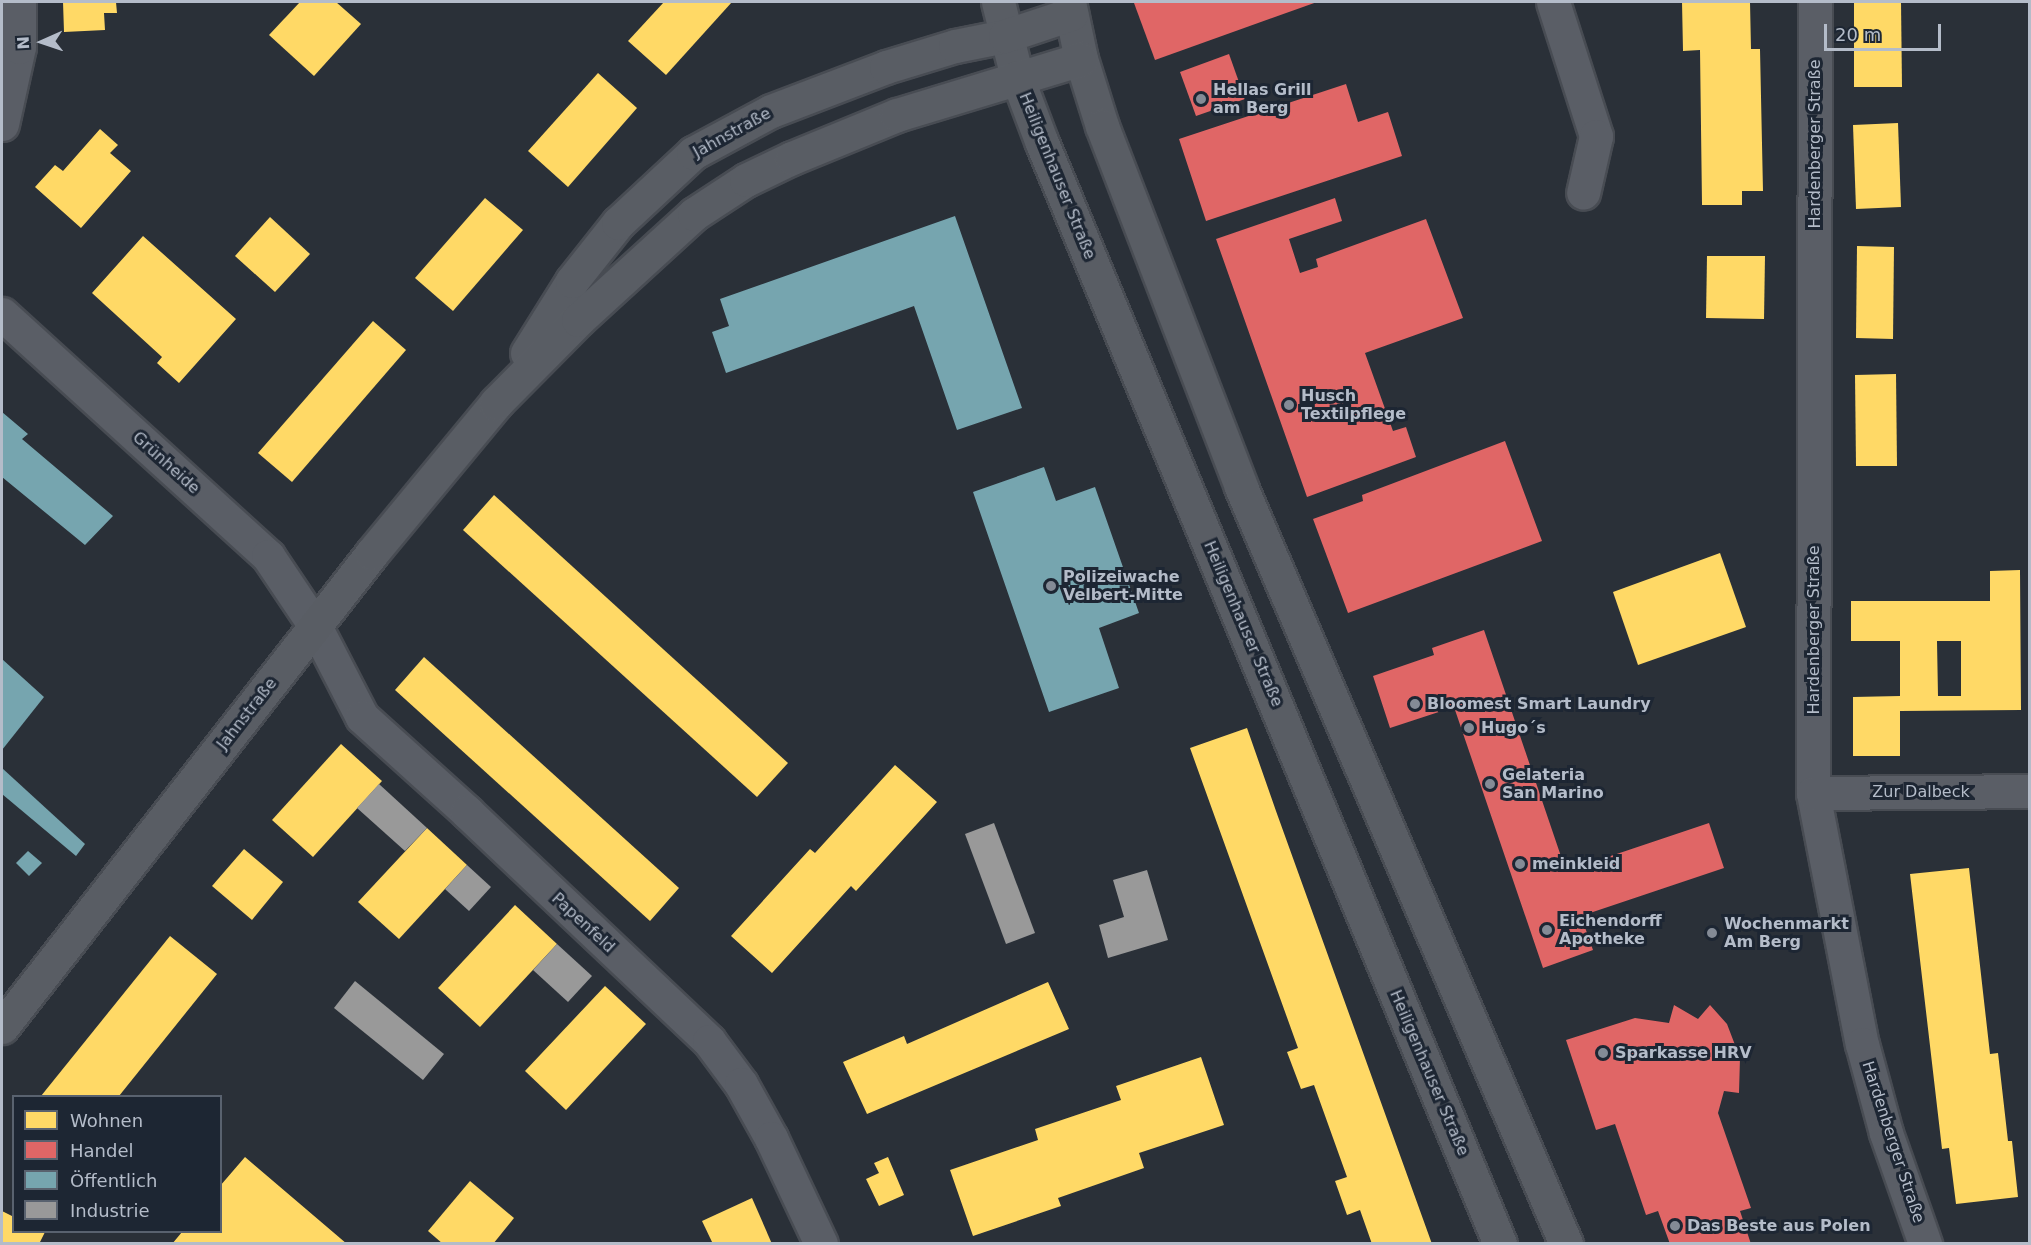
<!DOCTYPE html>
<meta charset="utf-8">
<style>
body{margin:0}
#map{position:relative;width:2031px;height:1245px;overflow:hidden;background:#2a3038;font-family:"DejaVu Sans",sans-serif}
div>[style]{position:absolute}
.homes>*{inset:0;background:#ffd966}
.shops>*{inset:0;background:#e06666}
.public>*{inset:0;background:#76a5af}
.industry>*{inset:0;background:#999}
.roads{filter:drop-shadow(2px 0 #484c53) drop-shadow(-2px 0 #484c53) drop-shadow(0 2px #484c53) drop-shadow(0 -2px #484c53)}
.street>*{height:33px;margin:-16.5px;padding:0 16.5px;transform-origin:16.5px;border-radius:16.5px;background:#5a5e66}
.secondary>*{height:33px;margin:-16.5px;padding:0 16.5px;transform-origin:16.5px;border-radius:16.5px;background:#595d64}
.dots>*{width:16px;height:16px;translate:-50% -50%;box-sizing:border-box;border:3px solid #1d2633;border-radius:50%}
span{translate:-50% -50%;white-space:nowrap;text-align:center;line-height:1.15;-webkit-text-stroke:6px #1d2633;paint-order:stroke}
.poi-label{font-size:16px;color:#b4bcc9;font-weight:700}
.left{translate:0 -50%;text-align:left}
.street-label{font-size:16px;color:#b4bcc9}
.frame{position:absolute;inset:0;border:3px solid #b4bcc9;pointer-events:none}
.legend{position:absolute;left:12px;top:1095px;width:210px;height:138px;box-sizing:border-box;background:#1d2633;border:2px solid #59626f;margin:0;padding:8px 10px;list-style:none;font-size:18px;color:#b4bcc9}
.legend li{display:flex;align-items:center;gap:12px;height:30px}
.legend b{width:30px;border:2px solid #59626f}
.north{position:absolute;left:12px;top:12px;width:60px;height:60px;-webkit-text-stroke:4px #1d2633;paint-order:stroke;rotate:267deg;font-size:16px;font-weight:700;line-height:24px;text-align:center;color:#b4bcc9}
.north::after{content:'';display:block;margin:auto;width:21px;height:27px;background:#b4bcc9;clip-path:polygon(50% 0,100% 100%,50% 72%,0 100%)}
.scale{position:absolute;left:1824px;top:24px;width:117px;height:27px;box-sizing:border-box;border:3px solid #b4bcc9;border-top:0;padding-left:8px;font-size:18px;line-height:21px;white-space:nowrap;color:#b4bcc9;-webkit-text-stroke:4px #1d2633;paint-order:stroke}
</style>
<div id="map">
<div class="homes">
<div style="clip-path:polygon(63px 2px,116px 2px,117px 13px,104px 13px,105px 30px,64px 32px)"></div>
<div style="clip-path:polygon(300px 2px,336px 2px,361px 24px,314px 76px,269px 35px)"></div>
<div style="clip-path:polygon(664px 2px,732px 2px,666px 75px,628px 41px)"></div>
<div style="clip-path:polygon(1682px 2px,1750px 2px,1751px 49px,1760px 49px,1763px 191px,1742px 191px,1742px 205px,1702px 205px,1700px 50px,1683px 51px)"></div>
<div style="clip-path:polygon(1854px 2px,1901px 2px,1902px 87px,1854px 87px)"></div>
<div style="clip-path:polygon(598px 73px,637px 108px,568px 187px,528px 151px)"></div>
<div style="clip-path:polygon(1898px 123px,1901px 207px,1856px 209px,1853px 125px)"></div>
<div style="clip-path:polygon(100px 129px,118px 145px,110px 153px,131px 171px,81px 228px,35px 187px,55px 165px,63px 171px)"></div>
<div style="clip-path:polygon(485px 198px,523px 230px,453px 311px,415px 278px)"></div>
<div style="clip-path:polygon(270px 217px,310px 254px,275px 292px,235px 256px)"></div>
<div style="clip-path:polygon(143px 236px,236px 319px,179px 383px,157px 363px,162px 357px,92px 293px)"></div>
<div style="clip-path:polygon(1857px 246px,1894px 247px,1893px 339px,1856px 338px)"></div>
<div style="clip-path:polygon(1707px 256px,1765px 256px,1764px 319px,1706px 318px)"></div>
<div style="clip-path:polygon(373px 321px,406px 350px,292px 482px,258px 453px)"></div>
<div style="clip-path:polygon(1896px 374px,1897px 466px,1856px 466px,1855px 375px)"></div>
<div style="clip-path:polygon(494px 495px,788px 763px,757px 797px,463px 530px)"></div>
<div style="clip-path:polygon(1720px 553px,1746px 627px,1638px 665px,1613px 592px)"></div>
<div style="clip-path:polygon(evenodd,2020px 570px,2021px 710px,1900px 711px,1900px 756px,1853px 756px,1853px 697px,1900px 696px,1900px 641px,1851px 641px,1851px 601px,1990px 601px,1990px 571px,2020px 570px,1937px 641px,1961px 641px,1961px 696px,1938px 696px,1937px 641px)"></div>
<div style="clip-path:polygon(424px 657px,679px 888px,650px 921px,395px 690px)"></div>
<div style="clip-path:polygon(1247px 728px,1276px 811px,1432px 1244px,1372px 1244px,1360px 1210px,1347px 1215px,1335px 1181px,1347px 1177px,1314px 1085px,1301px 1089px,1287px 1052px,1298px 1048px,1190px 748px)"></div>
<div style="clip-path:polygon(341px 744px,382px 781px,313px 857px,272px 820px)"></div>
<div style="clip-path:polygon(895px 765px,937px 802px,856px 891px,851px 886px,772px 973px,731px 936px,810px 849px,815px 853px)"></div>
<div style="clip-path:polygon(427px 828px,467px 865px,399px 939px,358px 902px)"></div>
<div style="clip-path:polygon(244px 849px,283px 882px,252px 920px,212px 886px)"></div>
<div style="clip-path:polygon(1969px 868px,1990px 1054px,1998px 1053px,2008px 1141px,2012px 1141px,2018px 1197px,1956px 1204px,1949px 1148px,1942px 1149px,1910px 874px)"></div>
<div style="clip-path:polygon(515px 905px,557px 944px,480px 1027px,438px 988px)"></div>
<div style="clip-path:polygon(170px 936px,217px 974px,119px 1096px,41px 1096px)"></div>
<div style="clip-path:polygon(1048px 982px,1069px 1029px,867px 1114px,843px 1062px,904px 1036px,907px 1044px)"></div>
<div style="clip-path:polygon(605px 986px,646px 1024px,566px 1110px,525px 1071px)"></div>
<div style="clip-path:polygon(1201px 1057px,1224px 1125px,1139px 1153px,1144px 1168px,1058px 1198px,1061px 1206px,973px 1236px,950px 1170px,1038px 1140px,1035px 1129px,1121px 1100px,1116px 1086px)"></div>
<div style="clip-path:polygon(245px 1157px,347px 1244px,172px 1244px,182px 1232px,220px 1232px,220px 1186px)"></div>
<div style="clip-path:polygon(888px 1157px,904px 1195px,879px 1206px,866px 1179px,879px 1173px,874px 1163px)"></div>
<div style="clip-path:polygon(470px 1181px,514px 1218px,493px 1244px,443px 1244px,428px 1231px)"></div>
<div style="clip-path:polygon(752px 1198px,772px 1244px,713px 1244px,702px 1221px)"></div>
<div style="clip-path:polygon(2px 1211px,14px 1217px,14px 1232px,45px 1232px,39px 1244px,2px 1244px)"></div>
</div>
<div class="shops">
<div style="clip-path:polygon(1137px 2px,1317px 2px,1155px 60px,1134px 3px)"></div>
<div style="clip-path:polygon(1229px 54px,1245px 99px,1196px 116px,1180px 72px)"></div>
<div style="clip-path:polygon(1346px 84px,1358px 122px,1388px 112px,1402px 156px,1206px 221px,1179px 139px)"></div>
<div style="clip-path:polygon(1335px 198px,1342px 221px,1289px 239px,1300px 273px,1318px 267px,1316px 259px,1426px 219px,1463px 318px,1365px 353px,1393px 431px,1406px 427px,1416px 457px,1307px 497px,1216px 239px)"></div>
<div style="clip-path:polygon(1505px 441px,1542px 541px,1348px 613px,1313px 519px,1363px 501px,1362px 495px)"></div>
<div style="clip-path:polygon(1484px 630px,1566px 871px,1709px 823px,1724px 868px,1581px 916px,1593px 950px,1543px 968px,1454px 707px,1390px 728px,1373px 676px,1434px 655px,1432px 648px)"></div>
<div style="clip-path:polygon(1674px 1005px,1698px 1019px,1710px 1005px,1727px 1024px,1740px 1058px,1739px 1093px,1724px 1091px,1718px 1113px,1751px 1208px,1740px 1211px,1751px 1244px,1670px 1244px,1658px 1211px,1646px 1215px,1615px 1124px,1596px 1130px,1566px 1040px,1635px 1018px,1669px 1023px)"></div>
</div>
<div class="public">
<div style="clip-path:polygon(955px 216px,1022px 408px,957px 430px,914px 306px,726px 373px,712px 332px,729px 326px,720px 299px)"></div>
<div style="clip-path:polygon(2px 412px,28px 434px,22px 439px,113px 516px,85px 545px,2px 477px)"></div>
<div style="clip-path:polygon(1044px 467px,1056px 501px,1095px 487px,1139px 613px,1099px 628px,1119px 688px,1049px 712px,973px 492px)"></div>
<div style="clip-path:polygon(2px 659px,44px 697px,2px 750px)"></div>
<div style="clip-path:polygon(2px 768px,85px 844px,76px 856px,2px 794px)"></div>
<div style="clip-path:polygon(28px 851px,42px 863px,29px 876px,16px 863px)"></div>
</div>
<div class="industry">
<div style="clip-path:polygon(379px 784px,427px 828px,405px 851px,357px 808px)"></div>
<div style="clip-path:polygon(994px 823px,1035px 933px,1006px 944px,965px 834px)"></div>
<div style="clip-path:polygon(467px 865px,491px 887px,469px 911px,445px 889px)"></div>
<div style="clip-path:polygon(1147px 870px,1168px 940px,1108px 958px,1099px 925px,1124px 917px,1113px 880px)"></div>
<div style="clip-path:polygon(557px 944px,592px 976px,568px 1002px,533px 970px)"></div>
<div style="clip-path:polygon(355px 981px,444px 1054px,423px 1080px,334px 1008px)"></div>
</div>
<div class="roads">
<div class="street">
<div style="left:1553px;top:2px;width:141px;rotate:72.2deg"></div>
<div style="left:1596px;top:136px;width:58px;rotate:102.8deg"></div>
<div style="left:1815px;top:2px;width:791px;rotate:90.14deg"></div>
<div style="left:1813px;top:793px;width:256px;rotate:79deg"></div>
<div style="left:1862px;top:1044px;width:92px;rotate:74.9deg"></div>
<div style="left:1886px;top:1133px;width:118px;rotate:70.6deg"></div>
<div style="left:2px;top:124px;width:79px;rotate:-77.6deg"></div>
<div style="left:19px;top:47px;width:45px;rotate:-90deg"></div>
<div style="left:2px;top:314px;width:360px;rotate:42.3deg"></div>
<div style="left:268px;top:556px;width:84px;rotate:56.1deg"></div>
<div style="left:315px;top:626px;width:102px;rotate:62.7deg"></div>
<div style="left:362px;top:717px;width:142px;rotate:42.1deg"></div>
<div style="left:467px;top:812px;width:333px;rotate:43.4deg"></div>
<div style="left:709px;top:1041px;width:54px;rotate:53.3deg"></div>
<div style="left:741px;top:1084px;width:62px;rotate:60.9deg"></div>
<div style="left:771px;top:1138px;width:117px;rotate:64.7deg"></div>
<div style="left:1813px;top:793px;width:217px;rotate:-0.5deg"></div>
</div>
<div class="secondary">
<div style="left:998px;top:2px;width:77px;rotate:75.8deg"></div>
<div style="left:1017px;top:77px;width:71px;rotate:69.3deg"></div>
<div style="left:1042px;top:143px;width:1192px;rotate:67.41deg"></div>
<div style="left:1069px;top:2px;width:58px;rotate:78.1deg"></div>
<div style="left:1081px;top:59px;width:70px;rotate:72.6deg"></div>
<div style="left:1102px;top:126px;width:387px;rotate:68.9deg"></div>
<div style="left:1241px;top:487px;width:824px;rotate:66.76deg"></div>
<div style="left:527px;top:353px;width:85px;rotate:-58deg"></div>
<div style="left:572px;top:281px;width:74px;rotate:-51.6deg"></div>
<div style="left:618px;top:223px;width:103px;rotate:-43deg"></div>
<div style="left:693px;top:153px;width:89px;rotate:-28.3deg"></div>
<div style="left:771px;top:111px;width:123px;rotate:-20.9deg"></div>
<div style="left:886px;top:67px;width:72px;rotate:-16.9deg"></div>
<div style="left:955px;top:46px;width:51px;rotate:-11.3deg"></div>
<div style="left:1005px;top:36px;width:70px;rotate:-18.4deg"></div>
<div style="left:2px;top:1027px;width:601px;rotate:-52.02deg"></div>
<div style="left:372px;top:553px;width:195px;rotate:-50.4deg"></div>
<div style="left:496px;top:403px;width:117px;rotate:-45.3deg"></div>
<div style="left:578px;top:320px;width:157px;rotate:-42.4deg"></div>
<div style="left:694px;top:214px;width:62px;rotate:-33.2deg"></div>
<div style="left:746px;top:180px;width:51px;rotate:-25.6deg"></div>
<div style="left:792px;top:158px;width:113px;rotate:-22.3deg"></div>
<div style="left:897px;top:115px;width:192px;rotate:-16.9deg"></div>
</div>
</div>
<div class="dots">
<div style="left:1201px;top:99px;background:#848b96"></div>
<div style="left:1289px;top:405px;background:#848b96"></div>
<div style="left:1051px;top:586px;background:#848b96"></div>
<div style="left:1415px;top:704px;background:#848b96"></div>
<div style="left:1469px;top:728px;background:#848b96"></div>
<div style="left:1490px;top:784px;background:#848b96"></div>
<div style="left:1520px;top:864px;background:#848b96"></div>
<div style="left:1547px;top:930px;background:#848b96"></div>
<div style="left:1712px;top:933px;background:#848b96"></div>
<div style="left:1603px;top:1053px;background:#848b96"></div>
<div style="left:1675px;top:1226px;background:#848b96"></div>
</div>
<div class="poi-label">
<span class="left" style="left:1213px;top:99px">Hellas Grill<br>am Berg</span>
<span class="left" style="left:1301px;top:405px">Husch<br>Textilpflege</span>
<span class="left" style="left:1063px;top:586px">Polizeiwache<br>Velbert-Mitte</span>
<span class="left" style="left:1427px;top:704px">Bloomest Smart Laundry</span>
<span class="left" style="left:1481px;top:728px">Hugo´s</span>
<span class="left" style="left:1502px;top:784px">Gelateria<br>San Marino</span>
<span class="left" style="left:1532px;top:864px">meinkleid</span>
<span class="left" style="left:1559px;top:930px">Eichendorff<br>Apotheke</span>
<span class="left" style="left:1724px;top:933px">Wochenmarkt<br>Am Berg</span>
<span class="left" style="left:1615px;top:1053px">Sparkasse HRV</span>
<span class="left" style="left:1687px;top:1226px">Das Beste aus Polen</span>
</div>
<div class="street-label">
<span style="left:732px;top:133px;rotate:-29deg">Jahnstraße</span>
<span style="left:1815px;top:144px;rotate:-90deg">Hardenberger Straße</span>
<span style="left:1057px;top:176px;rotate:68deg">Heiligenhauser Straße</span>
<span style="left:166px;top:463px;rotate:42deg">Grünheide</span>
<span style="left:1243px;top:624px;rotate:67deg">Heiligenhauser Straße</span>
<span style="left:1814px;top:630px;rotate:-90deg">Hardenberger Straße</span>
<span style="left:247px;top:714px;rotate:-52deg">Jahnstraße</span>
<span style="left:1921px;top:792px">Zur Dalbeck</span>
<span style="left:583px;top:923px;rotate:43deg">Papenfeld</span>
<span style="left:1429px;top:1073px;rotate:67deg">Heiligenhauser Straße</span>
<span style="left:1893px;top:1142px;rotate:72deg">Hardenberger Straße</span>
</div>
<div class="frame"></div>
<ul class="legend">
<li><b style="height:16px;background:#ffd966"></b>Wohnen</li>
<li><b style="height:16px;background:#e06666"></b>Handel</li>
<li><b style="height:16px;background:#76a5af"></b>Öffentlich</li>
<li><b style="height:16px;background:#999"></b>Industrie</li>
</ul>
<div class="north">N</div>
<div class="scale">20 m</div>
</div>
